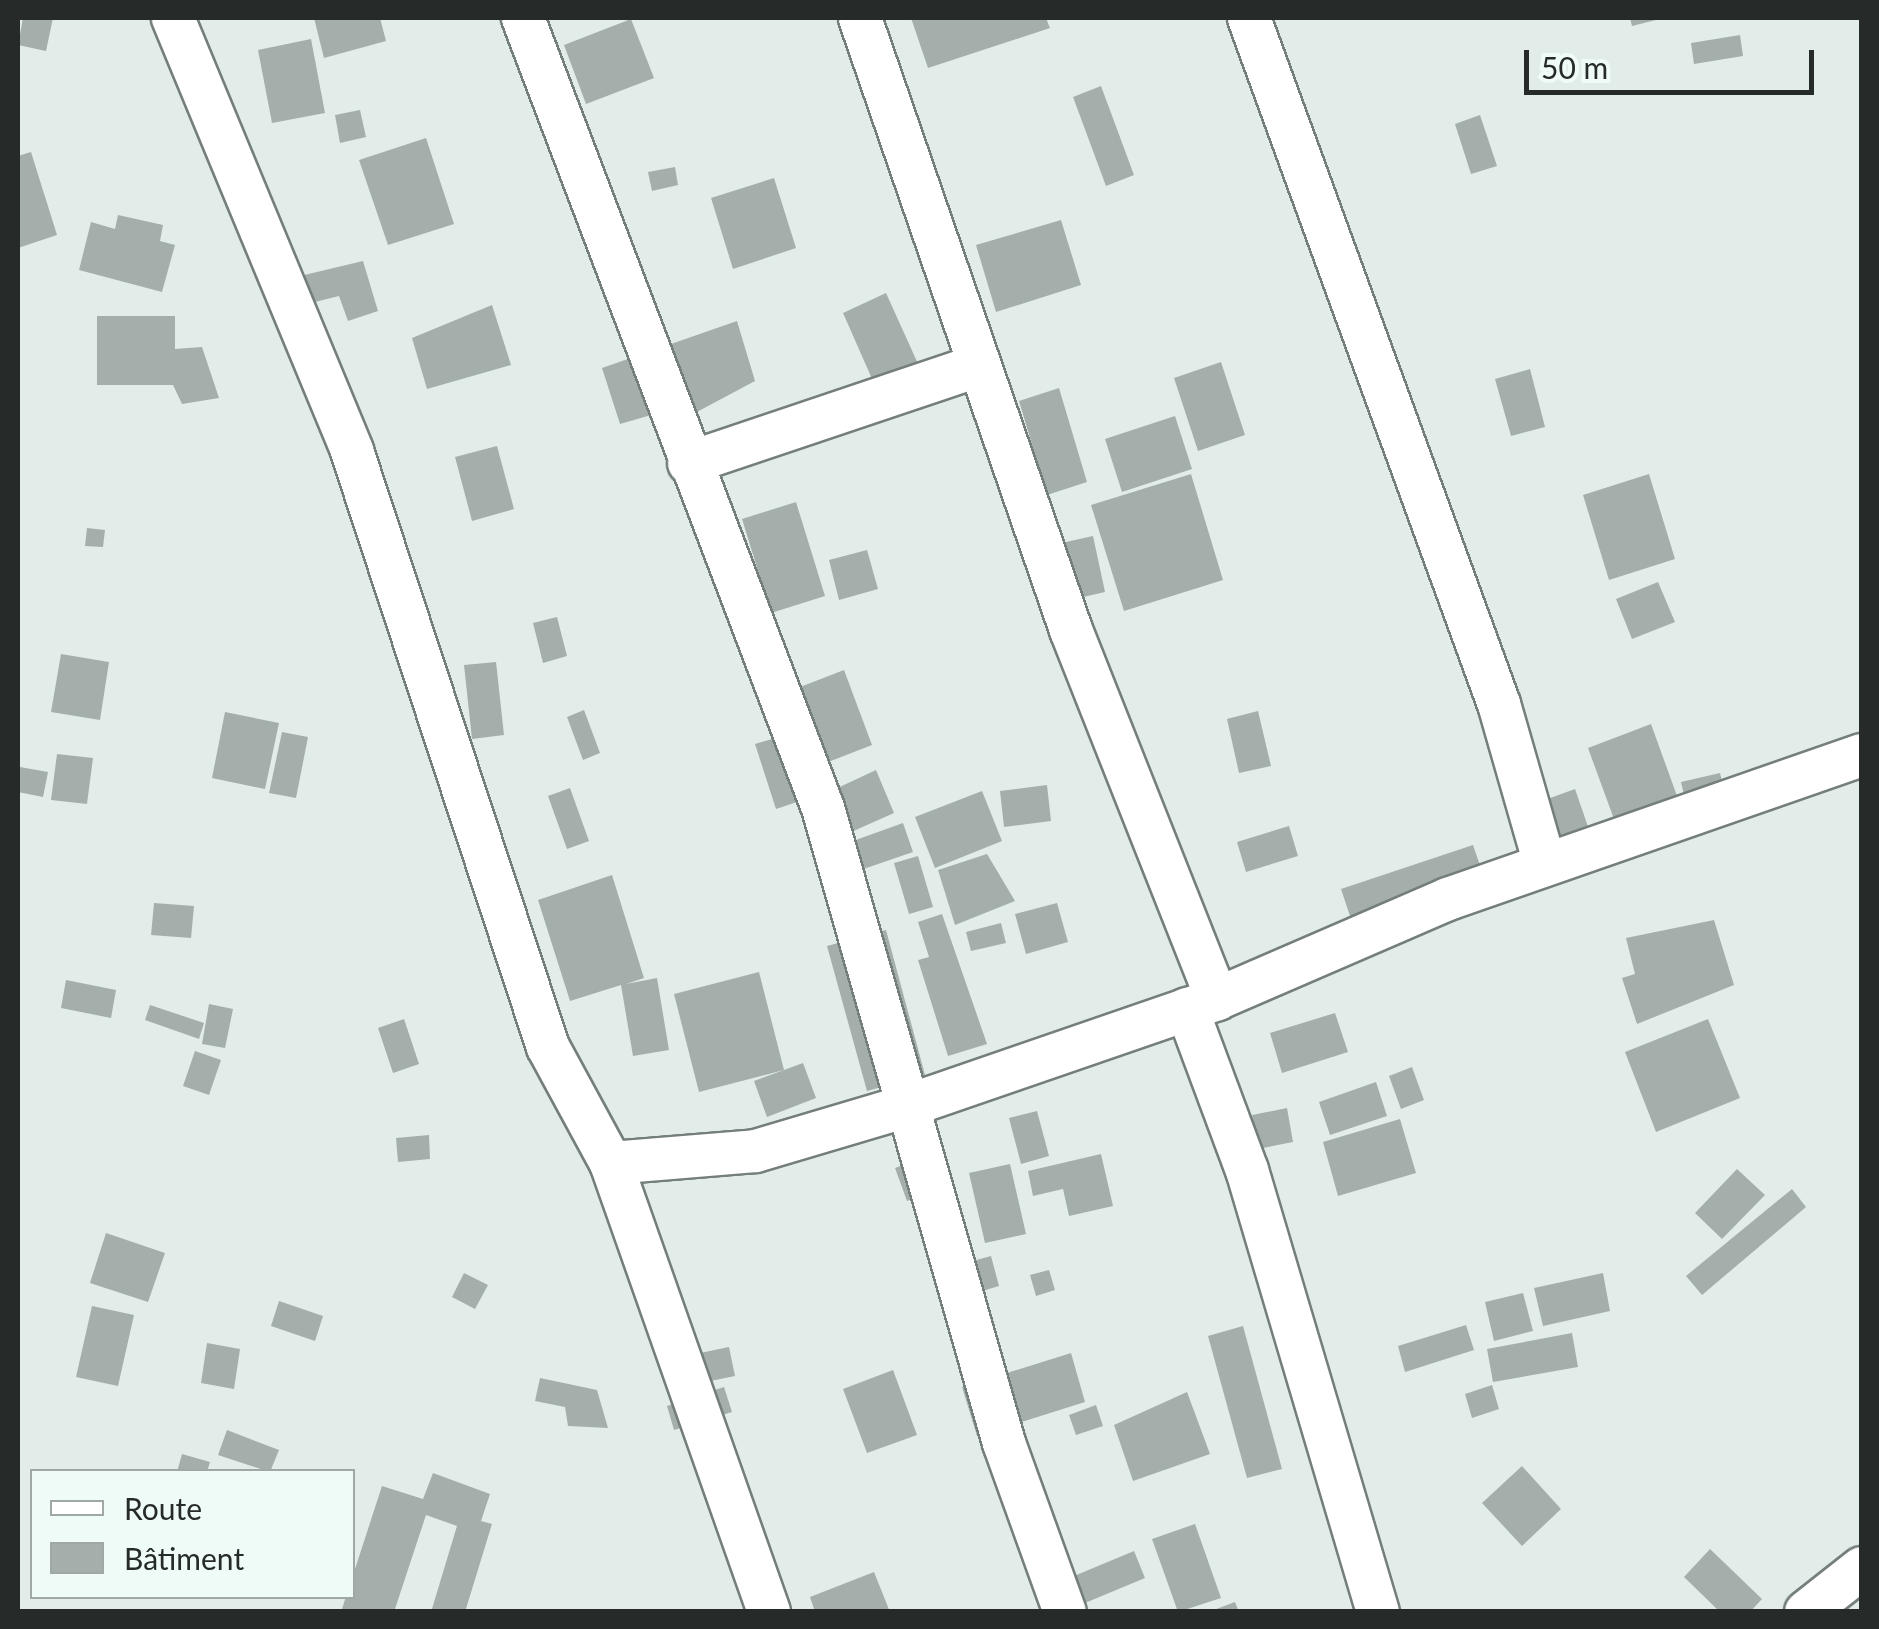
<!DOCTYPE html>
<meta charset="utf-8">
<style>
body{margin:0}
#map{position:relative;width:1879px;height:1629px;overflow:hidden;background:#e2edea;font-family:Lato,sans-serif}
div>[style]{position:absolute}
.building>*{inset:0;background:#a4afab}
.roads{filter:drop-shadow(2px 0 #747e7b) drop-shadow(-2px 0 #747e7b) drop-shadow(0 2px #747e7b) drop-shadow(0 -2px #747e7b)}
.minor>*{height:42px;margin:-21px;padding:0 21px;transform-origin:21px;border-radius:21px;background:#fff}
span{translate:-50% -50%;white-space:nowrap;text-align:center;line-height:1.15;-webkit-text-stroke:9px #effbf7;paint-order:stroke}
.frame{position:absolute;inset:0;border:20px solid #262b29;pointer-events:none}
.legend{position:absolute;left:30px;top:1469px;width:325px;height:130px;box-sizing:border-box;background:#effbf7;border:2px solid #9fa8a5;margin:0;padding:12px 18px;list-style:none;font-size:30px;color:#262b29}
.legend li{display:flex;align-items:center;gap:20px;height:50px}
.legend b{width:50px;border:2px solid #9fa8a5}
.scale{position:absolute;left:1524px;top:50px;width:290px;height:45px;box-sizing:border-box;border:5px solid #262b29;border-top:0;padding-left:12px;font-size:30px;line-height:35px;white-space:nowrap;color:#262b29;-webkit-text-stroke:8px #effbf7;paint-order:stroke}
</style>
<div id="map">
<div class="building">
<div style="clip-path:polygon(23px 18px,53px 18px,46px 51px,18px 45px)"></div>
<div style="clip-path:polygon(314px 18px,380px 18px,386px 41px,324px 58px)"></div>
<div style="clip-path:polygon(911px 18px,1046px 18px,1050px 28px,928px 68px)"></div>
<div style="clip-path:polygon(1630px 18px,1660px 18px,1660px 19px,1632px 26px)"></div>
<div style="clip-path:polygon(631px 19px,654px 78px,586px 104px,564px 45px)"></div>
<div style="clip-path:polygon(1740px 35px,1743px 56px,1694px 64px,1691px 43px)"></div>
<div style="clip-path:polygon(311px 39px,325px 113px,272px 123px,258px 50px)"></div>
<div style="clip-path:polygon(1101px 86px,1134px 175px,1106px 186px,1073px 97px)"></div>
<div style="clip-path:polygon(360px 110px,366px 137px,340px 143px,335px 115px)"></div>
<div style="clip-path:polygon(1480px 115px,1497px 166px,1471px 174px,1455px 124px)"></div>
<div style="clip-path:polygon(426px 138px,454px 224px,388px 245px,359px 160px)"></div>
<div style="clip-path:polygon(31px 152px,57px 235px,18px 248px,18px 156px)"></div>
<div style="clip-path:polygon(675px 167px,678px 185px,652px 191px,648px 172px)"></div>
<div style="clip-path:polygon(774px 178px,796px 248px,733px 269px,711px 198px)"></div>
<div style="clip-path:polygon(118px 215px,163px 225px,160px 241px,175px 245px,162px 292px,79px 270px,91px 222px,115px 229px)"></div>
<div style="clip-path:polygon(1061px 220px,1081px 285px,996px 312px,976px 245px)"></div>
<div style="clip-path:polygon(363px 261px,378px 311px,348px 321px,339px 296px,303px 305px,296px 277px)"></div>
<div style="clip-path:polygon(886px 293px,924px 377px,880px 397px,843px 313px)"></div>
<div style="clip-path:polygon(492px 305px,511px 365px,427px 389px,412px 338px)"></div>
<div style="clip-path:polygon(97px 316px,175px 316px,175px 349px,202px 347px,219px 398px,182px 404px,173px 385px,97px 385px)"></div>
<div style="clip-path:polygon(737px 321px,755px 381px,693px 414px,672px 409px,620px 424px,602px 368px)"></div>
<div style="clip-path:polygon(1221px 362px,1245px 435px,1198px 451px,1174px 378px)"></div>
<div style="clip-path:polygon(1530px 369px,1545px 427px,1511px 436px,1495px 379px)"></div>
<div style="clip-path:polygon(1059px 388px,1087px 482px,1047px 495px,1019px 401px)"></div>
<div style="clip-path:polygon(1175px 416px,1192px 469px,1122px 492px,1105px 439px)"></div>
<div style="clip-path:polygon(497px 446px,514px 509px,472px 521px,455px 457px)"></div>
<div style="clip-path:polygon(1191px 474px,1223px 580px,1124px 611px,1091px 505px)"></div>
<div style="clip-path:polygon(1649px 474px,1675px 559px,1609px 580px,1583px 495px)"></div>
<div style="clip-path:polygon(796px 502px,825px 596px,771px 613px,742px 519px)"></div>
<div style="clip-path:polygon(87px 528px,105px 530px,103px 547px,85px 546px)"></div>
<div style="clip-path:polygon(1093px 536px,1105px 592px,1070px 600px,1057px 544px)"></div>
<div style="clip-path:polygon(867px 550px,878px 589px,839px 600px,829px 560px)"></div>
<div style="clip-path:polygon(1658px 582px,1675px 622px,1632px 639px,1616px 599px)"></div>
<div style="clip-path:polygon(557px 617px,567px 656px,543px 663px,533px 623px)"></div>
<div style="clip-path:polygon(61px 654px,109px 662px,100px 720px,51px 712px)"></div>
<div style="clip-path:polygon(496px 662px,504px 735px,472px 739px,464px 665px)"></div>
<div style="clip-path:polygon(844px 670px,872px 745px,823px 764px,795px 689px)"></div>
<div style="clip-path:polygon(584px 710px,600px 753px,583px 760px,567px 717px)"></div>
<div style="clip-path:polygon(1258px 711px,1271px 766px,1239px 773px,1227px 719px)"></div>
<div style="clip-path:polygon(225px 712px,279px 723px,265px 789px,212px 778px)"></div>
<div style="clip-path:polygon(1651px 724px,1681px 807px,1618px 830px,1588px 748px)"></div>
<div style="clip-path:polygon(282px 732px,308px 737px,296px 798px,269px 793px)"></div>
<div style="clip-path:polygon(785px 735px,806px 799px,776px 809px,755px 744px)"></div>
<div style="clip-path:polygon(57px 754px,93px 758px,87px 804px,51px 800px)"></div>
<div style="clip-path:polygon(20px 767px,48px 772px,43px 797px,18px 792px)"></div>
<div style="clip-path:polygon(876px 770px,894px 813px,849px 833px,831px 791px)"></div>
<div style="clip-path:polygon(1720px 773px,1727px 803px,1688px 813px,1681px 782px)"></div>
<div style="clip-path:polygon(1047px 785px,1051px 821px,1004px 827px,1000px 791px)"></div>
<div style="clip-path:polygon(570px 788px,589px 841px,567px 849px,548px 796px)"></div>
<div style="clip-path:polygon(1575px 789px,1594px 844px,1549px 860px,1531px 805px)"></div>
<div style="clip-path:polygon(982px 791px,1002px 841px,935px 868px,915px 817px)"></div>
<div style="clip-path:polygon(903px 823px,913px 852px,849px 874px,839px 846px)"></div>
<div style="clip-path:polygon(1289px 826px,1298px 856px,1246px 872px,1237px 842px)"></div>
<div style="clip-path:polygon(1473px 845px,1486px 883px,1354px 928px,1341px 889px)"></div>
<div style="clip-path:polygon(987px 854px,1015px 901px,955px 925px,938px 870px)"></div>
<div style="clip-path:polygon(918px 856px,933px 907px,909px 914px,894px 863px)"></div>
<div style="clip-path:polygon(612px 875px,644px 978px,626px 984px,657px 978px,669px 1050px,633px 1056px,621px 985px,570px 1001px,538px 900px)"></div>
<div style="clip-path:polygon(154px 903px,194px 906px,191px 938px,151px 935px)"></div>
<div style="clip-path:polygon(1057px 903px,1068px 942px,1026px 954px,1015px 914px)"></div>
<div style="clip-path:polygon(942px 914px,987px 1044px,948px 1056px,918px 960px,929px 957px,918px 922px)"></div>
<div style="clip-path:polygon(1714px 920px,1734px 985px,1637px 1024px,1622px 978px,1635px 974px,1626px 938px)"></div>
<div style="clip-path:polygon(1001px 923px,1006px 943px,971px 951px,966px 932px)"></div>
<div style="clip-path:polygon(886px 930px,925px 1075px,867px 1091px,827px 946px)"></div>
<div style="clip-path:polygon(759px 972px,784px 1070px,699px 1092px,674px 994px)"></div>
<div style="clip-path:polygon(66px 980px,116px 990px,111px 1018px,61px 1008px)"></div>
<div style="clip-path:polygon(209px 1004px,233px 1009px,225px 1048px,202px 1044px)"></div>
<div style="clip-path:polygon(150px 1005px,204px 1023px,199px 1039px,145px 1020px)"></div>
<div style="clip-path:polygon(1335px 1013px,1348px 1052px,1282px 1073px,1270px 1033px)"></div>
<div style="clip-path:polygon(404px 1019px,419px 1064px,393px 1073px,378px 1028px)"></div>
<div style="clip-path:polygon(1708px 1019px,1740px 1098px,1656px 1132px,1625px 1052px)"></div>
<div style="clip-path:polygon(195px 1051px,221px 1060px,209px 1095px,183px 1086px)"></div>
<div style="clip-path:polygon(803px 1063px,816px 1098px,767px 1117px,754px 1081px)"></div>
<div style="clip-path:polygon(1412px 1067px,1424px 1100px,1401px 1109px,1389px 1076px)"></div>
<div style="clip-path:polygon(1376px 1082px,1387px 1116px,1330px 1135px,1319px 1102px)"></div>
<div style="clip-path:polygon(1287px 1108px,1293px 1142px,1258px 1149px,1252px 1115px)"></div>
<div style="clip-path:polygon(1037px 1111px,1049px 1156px,1021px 1164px,1009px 1118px)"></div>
<div style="clip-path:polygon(1400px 1119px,1416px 1173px,1338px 1196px,1323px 1142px)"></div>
<div style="clip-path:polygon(429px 1135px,430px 1159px,398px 1162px,396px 1138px)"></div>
<div style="clip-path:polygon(1101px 1154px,1113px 1206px,1069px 1216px,1063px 1189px,1033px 1196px,1028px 1171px)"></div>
<div style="clip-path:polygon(929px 1155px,941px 1188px,907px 1201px,895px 1168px)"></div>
<div style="clip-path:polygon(1010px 1164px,1026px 1234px,985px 1243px,969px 1173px)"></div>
<div style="clip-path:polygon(1737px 1169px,1765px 1195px,1722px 1239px,1695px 1213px)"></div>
<div style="clip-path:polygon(1792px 1189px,1806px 1207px,1702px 1295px,1686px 1276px)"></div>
<div style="clip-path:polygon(106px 1233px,165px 1253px,148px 1302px,90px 1283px)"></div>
<div style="clip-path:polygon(991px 1256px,999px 1286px,942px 1303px,932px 1272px)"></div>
<div style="clip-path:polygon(1049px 1270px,1055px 1290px,1036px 1296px,1030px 1275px)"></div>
<div style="clip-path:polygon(464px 1273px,488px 1285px,475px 1309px,452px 1297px)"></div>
<div style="clip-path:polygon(1603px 1273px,1610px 1311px,1543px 1326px,1534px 1288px)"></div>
<div style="clip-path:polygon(1523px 1293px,1533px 1331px,1494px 1341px,1485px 1302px)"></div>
<div style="clip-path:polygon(279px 1301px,323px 1316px,315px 1341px,271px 1326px)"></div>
<div style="clip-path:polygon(92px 1306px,134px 1315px,118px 1386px,76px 1377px)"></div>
<div style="clip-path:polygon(1466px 1325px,1474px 1350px,1405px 1372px,1398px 1346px)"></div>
<div style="clip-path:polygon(1243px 1326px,1282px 1469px,1247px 1478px,1208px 1336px)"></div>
<div style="clip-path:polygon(1572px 1333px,1578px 1367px,1493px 1382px,1487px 1349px)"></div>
<div style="clip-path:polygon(207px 1343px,240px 1349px,234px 1389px,201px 1383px)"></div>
<div style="clip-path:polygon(729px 1347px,735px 1376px,681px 1387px,676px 1358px)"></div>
<div style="clip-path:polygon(1071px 1353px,1085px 1402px,977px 1436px,962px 1387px)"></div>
<div style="clip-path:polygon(893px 1370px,917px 1435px,867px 1453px,843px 1389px)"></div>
<div style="clip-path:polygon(540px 1378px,597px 1390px,608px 1428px,568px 1426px,565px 1407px,535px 1401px)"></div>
<div style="clip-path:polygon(1492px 1385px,1499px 1409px,1472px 1418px,1465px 1394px)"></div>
<div style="clip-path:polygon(724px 1387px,732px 1412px,674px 1430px,667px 1406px)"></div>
<div style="clip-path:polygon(1187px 1392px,1210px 1454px,1133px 1481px,1114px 1425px)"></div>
<div style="clip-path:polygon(1096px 1405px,1103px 1426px,1076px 1435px,1069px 1415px)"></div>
<div style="clip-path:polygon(227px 1430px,279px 1450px,270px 1472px,218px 1455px)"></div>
<div style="clip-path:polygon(182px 1454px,210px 1462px,207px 1472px,177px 1472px)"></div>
<div style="clip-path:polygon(1522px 1466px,1561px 1509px,1522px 1546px,1482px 1503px)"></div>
<div style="clip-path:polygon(433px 1473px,490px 1494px,481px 1521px,492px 1524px,465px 1612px,431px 1612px,457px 1526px,426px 1515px,394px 1612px,341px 1612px,382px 1486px,423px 1499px)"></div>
<div style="clip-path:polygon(1195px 1524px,1221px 1598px,1178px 1612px,1152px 1539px)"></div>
<div style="clip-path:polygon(1710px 1549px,1762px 1599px,1750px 1612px,1720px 1612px,1684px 1577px)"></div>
<div style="clip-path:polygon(1134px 1551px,1145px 1578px,1085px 1603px,1074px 1576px)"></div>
<div style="clip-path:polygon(874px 1572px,890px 1612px,815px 1612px,810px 1597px)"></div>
<div style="clip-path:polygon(1235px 1602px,1239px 1612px,1211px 1612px,1211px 1611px)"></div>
</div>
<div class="roads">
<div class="minor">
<div style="left:173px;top:18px;width:469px;rotate:67.5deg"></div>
<div style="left:352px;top:451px;width:627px;rotate:71.8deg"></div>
<div style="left:548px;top:1047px;width:132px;rotate:61.5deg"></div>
<div style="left:611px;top:1163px;width:476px;rotate:70.6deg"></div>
<div style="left:523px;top:18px;width:845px;rotate:69.21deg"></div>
<div style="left:823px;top:808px;width:660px;rotate:74.09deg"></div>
<div style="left:1004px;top:1443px;width:180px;rotate:70.2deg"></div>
<div style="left:860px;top:18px;width:647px;rotate:70.98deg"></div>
<div style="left:1071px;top:630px;width:397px;rotate:68.4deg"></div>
<div style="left:1249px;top:18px;width:730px;rotate:69.98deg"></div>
<div style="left:1499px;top:704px;width:166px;rotate:74deg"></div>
<div style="left:689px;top:463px;width:305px;rotate:-18.6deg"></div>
<div style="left:1187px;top:1009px;width:172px;rotate:69.6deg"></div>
<div style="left:1247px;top:1170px;width:461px;rotate:73.5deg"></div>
<div style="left:611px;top:1163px;width:145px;rotate:-4.7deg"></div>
<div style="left:756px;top:1151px;width:154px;rotate:-16.6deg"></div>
<div style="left:904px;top:1107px;width:331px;rotate:-19deg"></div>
<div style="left:1217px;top:999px;width:252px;rotate:-23.4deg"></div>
<div style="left:1448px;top:899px;width:438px;rotate:-19.2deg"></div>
<div style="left:1806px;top:1612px;width:71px;rotate:-38.2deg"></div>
</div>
</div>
<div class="frame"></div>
<ul class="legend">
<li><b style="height:12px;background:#fff"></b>Route</li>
<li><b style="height:28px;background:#a4afab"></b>Bâtiment</li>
</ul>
<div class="scale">50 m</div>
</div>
